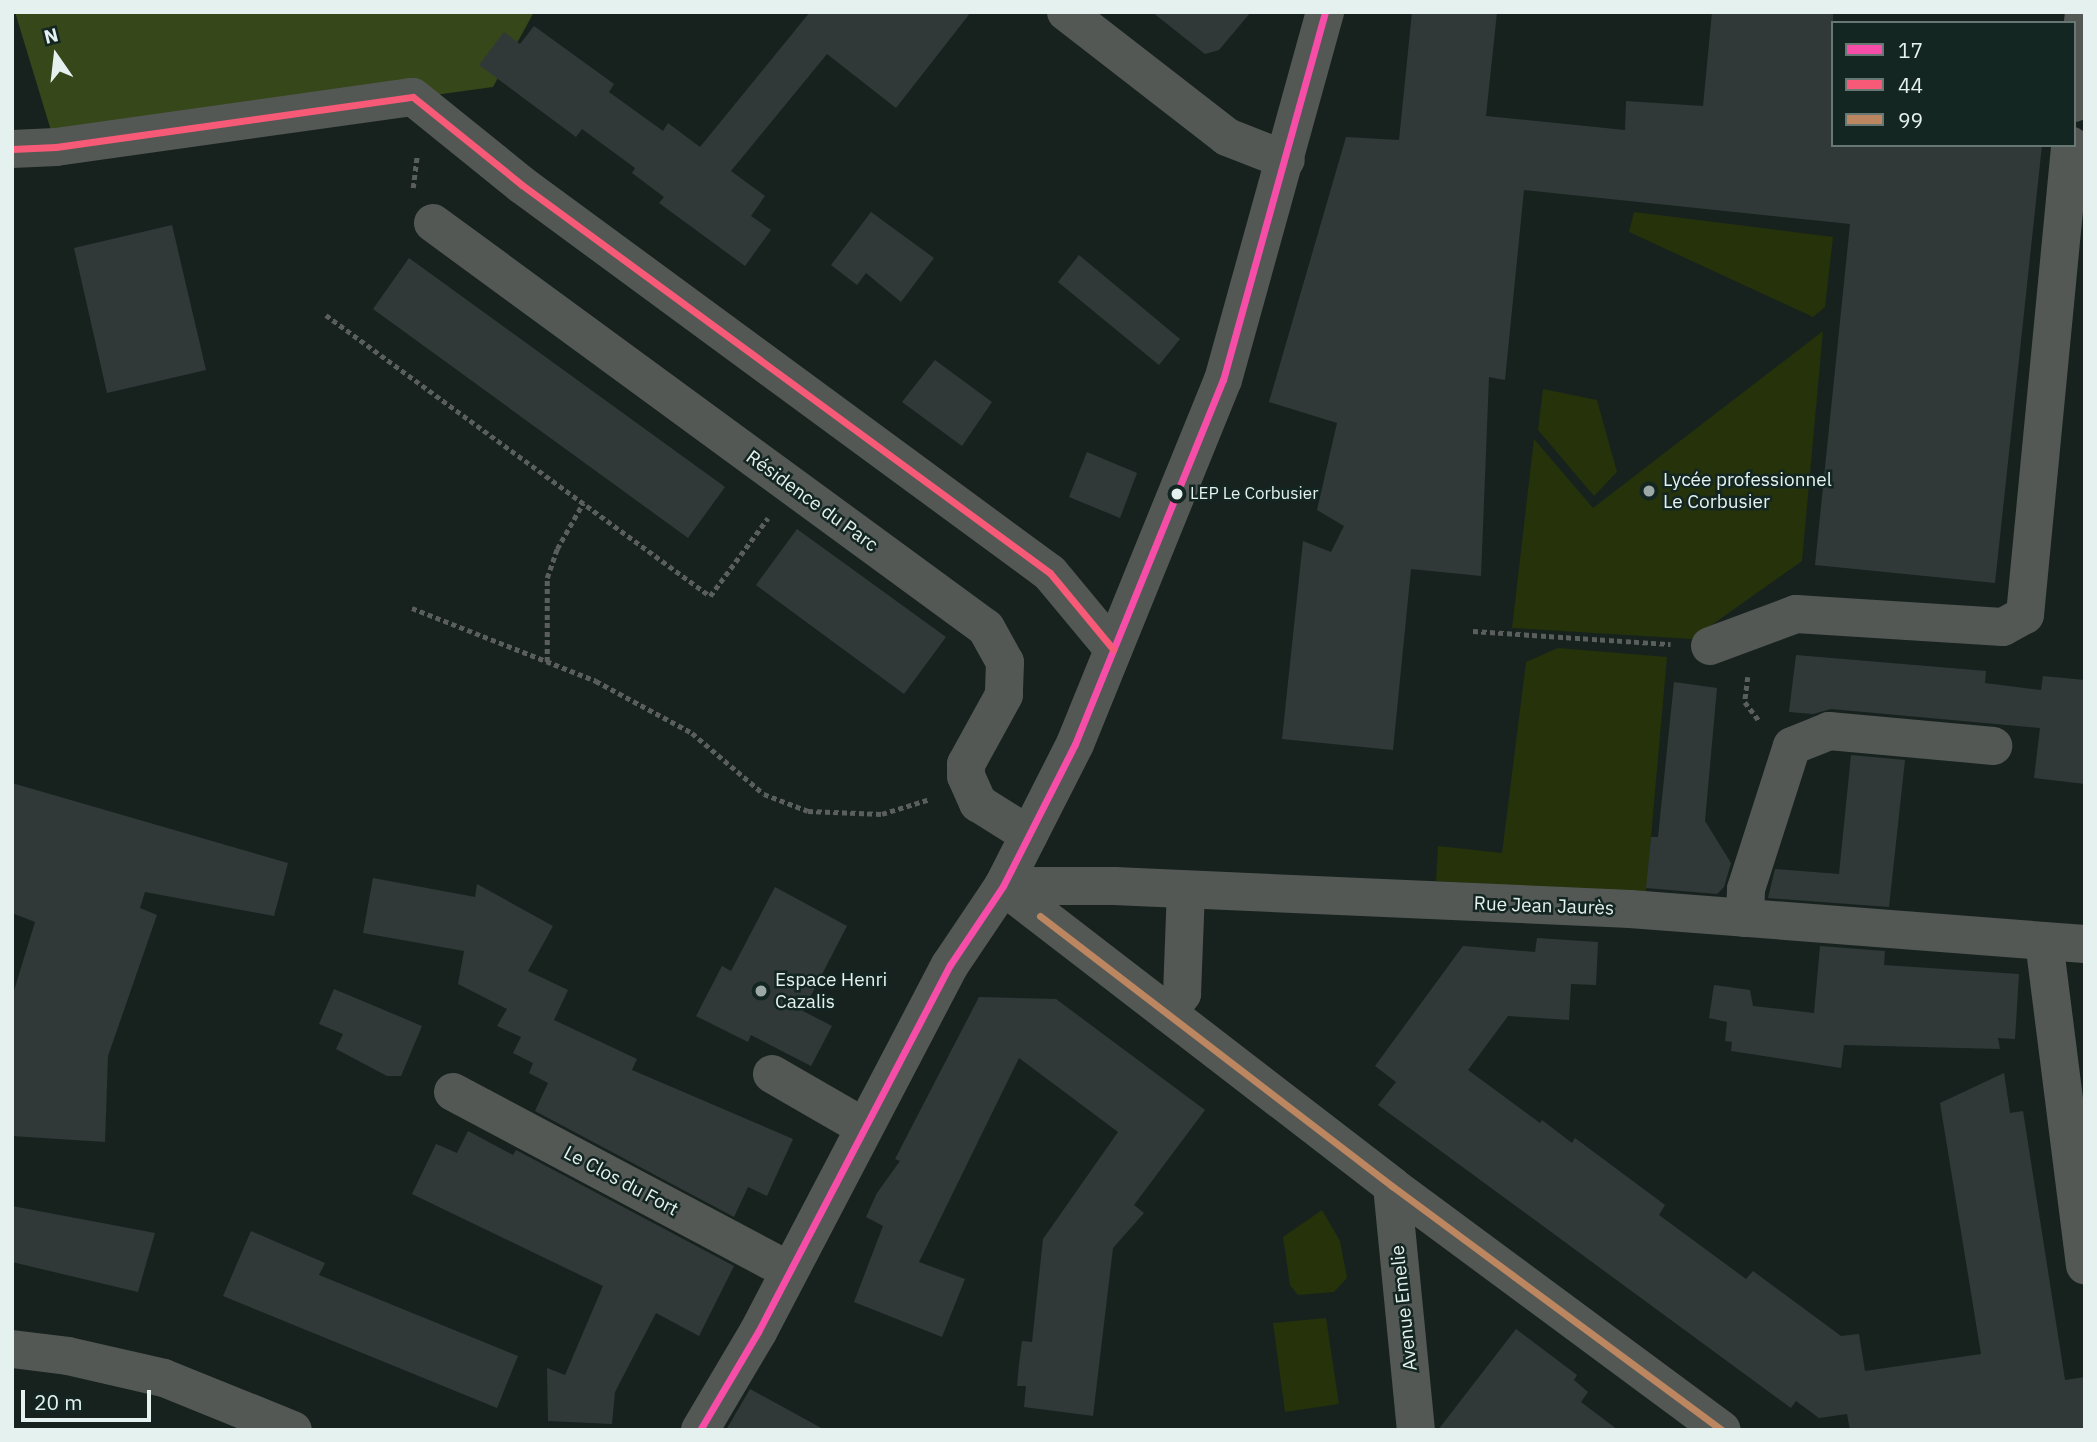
<!DOCTYPE html>
<meta charset="utf-8">
<style>
body{margin:0}
#map{position:relative;width:2097px;height:1442px;overflow:hidden;background:#17221f;font-family:"IBM Plex Sans",sans-serif}
div>[style]{position:absolute}
.green>*{inset:0;background:#25320a}
.forest>*{inset:0;background:#364719}
.building>*{inset:0;background:#303938}
.path>*{height:4.5px;margin-top:-2.25px;transform-origin:0;background:repeating-linear-gradient(90deg,#5a5f5d 0 5px,transparent 0 8.5px)}
.minor>*{height:38px;margin:-19px;padding:0 19px;transform-origin:19px;border-radius:19px;background:#535855}
.bus-1>*{height:7px;margin:-3.5px;padding:0 3.5px;transform-origin:3.5px;border-radius:3.5px;background:#f54da8}
.bus-2>*{height:7px;margin:-3.5px;padding:0 3.5px;transform-origin:3.5px;border-radius:3.5px;background:#f75a77}
.bus-3>*{height:7px;margin:-3.5px;padding:0 3.5px;transform-origin:3.5px;border-radius:3.5px;background:#bb8660}
.dots>*{width:19px;height:19px;translate:-50% -50%;box-sizing:border-box;border:4px solid #132622;border-radius:50%}
span{translate:-50% -50%;white-space:nowrap;text-align:center;line-height:1.15;-webkit-text-stroke:5px #132622;paint-order:stroke}
.bus-label{font-size:17px;color:#e5f1ee}
.left{translate:0 -50%;text-align:left}
.poi-label{font-size:19px;color:#e5f1ee}
.street-label{font-size:19px;color:#e5f1ee}
.frame{position:absolute;inset:0;border:14px solid #e5f1ee;pointer-events:none}
.legend{position:absolute;left:1831px;top:21px;width:245px;height:126px;box-sizing:border-box;background:#132622;border:2px solid #677774;margin:0;padding:9px 12px;list-style:none;font-size:21px;color:#e5f1ee}
.legend li{display:flex;align-items:center;gap:14px;height:35px}
.legend b{width:35px;border:2px solid #677774}
.north{position:absolute;left:21px;top:21px;width:70px;height:70px;-webkit-text-stroke:5px #132622;paint-order:stroke;rotate:346deg;font-size:19px;font-weight:700;line-height:28px;text-align:center;color:#e5f1ee}
.north::after{content:'';display:block;margin:auto;width:24px;height:32px;background:#e5f1ee;clip-path:polygon(50% 0,100% 100%,50% 72%,0 100%)}
.scale{position:absolute;left:21px;top:1390px;width:130px;height:32px;box-sizing:border-box;border:4px solid #e5f1ee;border-top:0;padding-left:9px;font-size:21px;line-height:24px;white-space:nowrap;color:#e5f1ee;-webkit-text-stroke:5px #132622;paint-order:stroke}
</style>
<div id="map">
<div class="green">
<div style="clip-path:polygon(1634px 212px,1833px 237px,1825px 307px,1813px 317px,1629px 232px)"></div>
<div style="clip-path:polygon(1823px 331px,1802px 561px,1692px 639px,1512px 628px,1534px 439px,1593px 508px)"></div>
<div style="clip-path:polygon(1543px 389px,1597px 400px,1617px 472px,1594px 496px,1538px 430px)"></div>
<div style="clip-path:polygon(1558px 648px,1667px 657px,1646px 893px,1436px 881px,1438px 846px,1502px 853px,1526px 662px)"></div>
<div style="clip-path:polygon(1322px 1210px,1340px 1241px,1347px 1278px,1334px 1292px,1298px 1295px,1290px 1285px,1283px 1237px)"></div>
<div style="clip-path:polygon(1326px 1318px,1339px 1404px,1285px 1412px,1273px 1323px)"></div>
</div>
<div class="forest">
<div style="clip-path:polygon(15px 12px,534px 12px,493px 87px,56px 147px)"></div>
</div>
<div class="building">
<div style="clip-path:polygon(810px 12px,971px 12px,896px 108px,827px 54px,731px 171px,765px 196px,751px 216px,771px 230px,745px 266px,659px 203px,664px 197px,632px 173px,635px 168px,582px 129px,576px 137px,479px 65px,504px 32px,520px 44px,534px 26px,614px 84px,609px 92px,663px 131px,668px 123px,700px 147px)"></div>
<div style="clip-path:polygon(1152px 12px,1251px 12px,1219px 50px,1205px 54px)"></div>
<div style="clip-path:polygon(1412px 12px,1497px 12px,1486px 116px,1625px 130px,1626px 101px,1703px 106px,1712px 12px,1833px 12px,1833px 145px,2042px 145px,1995px 583px,1815px 565px,1850px 224px,1524px 190px,1505px 380px,1489px 377px,1481px 576px,1411px 569px,1393px 750px,1282px 739px,1303px 541px,1331px 552px,1344px 526px,1317px 510px,1337px 423px,1269px 402px,1346px 137px,1399px 140px)"></div>
<div style="clip-path:polygon(871px 212px,934px 258px,901px 302px,866px 273px,857px 285px,831px 265px)"></div>
<div style="clip-path:polygon(172px 225px,206px 370px,107px 393px,74px 248px)"></div>
<div style="clip-path:polygon(1079px 255px,1180px 339px,1159px 365px,1058px 282px)"></div>
<div style="clip-path:polygon(409px 258px,725px 487px,688px 538px,373px 309px)"></div>
<div style="clip-path:polygon(935px 360px,992px 402px,962px 446px,902px 402px)"></div>
<div style="clip-path:polygon(1087px 452px,1137px 473px,1120px 518px,1069px 497px)"></div>
<div style="clip-path:polygon(797px 529px,946px 637px,904px 694px,756px 585px)"></div>
<div style="clip-path:polygon(1796px 655px,1986px 671px,1985px 683px,2041px 690px,2043px 676px,2085px 680px,2085px 784px,2034px 778px,2040px 728px,1831px 709px,1813px 714px,1789px 712px)"></div>
<div style="clip-path:polygon(1674px 682px,1717px 688px,1705px 821px,1731px 863px,1724px 887px,1717px 894px,1646px 888px,1651px 837px,1658px 837px)"></div>
<div style="clip-path:polygon(1851px 755px,1905px 760px,1889px 907px,1768px 898px,1775px 869px,1839px 874px)"></div>
<div style="clip-path:polygon(12px 783px,288px 863px,274px 916px,145px 892px,140px 908px,157px 915px,108px 1056px,105px 1142px,12px 1136px,12px 997px,35px 922px,12px 913px)"></div>
<div style="clip-path:polygon(373px 878px,475px 897px,477px 884px,553px 926px,528px 971px,568px 990px,554px 1020px,637px 1059px,632px 1070px,793px 1139px,767px 1196px,748px 1187px,734px 1217px,535px 1111px,548px 1083px,529px 1073px,533px 1063px,513px 1053px,521px 1037px,497px 1026px,507px 1009px,458px 984px,464px 951px,363px 933px)"></div>
<div style="clip-path:polygon(775px 887px,847px 926px,803px 1011px,832px 1026px,811px 1066px,751px 1035px,748px 1042px,696px 1016px,722px 966px,731px 971px)"></div>
<div style="clip-path:polygon(1537px 938px,1598px 942px,1596px 985px,1571px 984px,1569px 1020px,1508px 1016px,1468px 1070px,1540px 1123px,1542px 1120px,1572px 1143px,1575px 1138px,1665px 1205px,1659px 1215px,1746px 1279px,1753px 1271px,1841px 1336px,1859px 1334px,1865px 1371px,1981px 1354px,1940px 1103px,2004px 1073px,2010px 1113px,2023px 1111px,2065px 1380px,2085px 1377px,2085px 1430px,1850px 1430px,1847px 1414px,1819px 1418px,1796px 1401px,1791px 1408px,1378px 1105px,1396px 1082px,1375px 1066px,1463px 946px,1535px 952px)"></div>
<div style="clip-path:polygon(1820px 946px,1885px 951px,1884px 965px,2019px 974px,2015px 1039px,1998px 1038px,2000px 1049px,1844px 1045px,1841px 1068px,1731px 1051px,1732px 1042px,1725px 1041px,1727px 1022px,1709px 1018px,1714px 985px,1750px 990px,1753px 1006px,1814px 1013px)"></div>
<div style="clip-path:polygon(334px 989px,422px 1026px,401px 1076px,387px 1076px,336px 1049px,343px 1034px,319px 1024px)"></div>
<div style="clip-path:polygon(979px 997px,1056px 999px,1205px 1110px,1134px 1205px,1144px 1213px,1113px 1248px,1093px 1416px,1024px 1407px,1026px 1386px,1017px 1386px,1019px 1364px,1022px 1341px,1032px 1342px,1043px 1239px,1118px 1132px,1019px 1058px,919px 1262px,965px 1279px,942px 1337px,854px 1302px,883px 1226px,866px 1217px,877px 1193px,900px 1161px,895px 1159px)"></div>
<div style="clip-path:polygon(468px 1131px,513px 1155px,516px 1150px,734px 1266px,699px 1336px,656px 1313px,615px 1392px,612px 1424px,548px 1421px,547px 1368px,565px 1375px,603px 1286px,412px 1194px,436px 1144px,457px 1153px)"></div>
<div style="clip-path:polygon(12px 1206px,155px 1233px,138px 1292px,12px 1262px)"></div>
<div style="clip-path:polygon(251px 1231px,325px 1263px,319px 1275px,518px 1356px,497px 1408px,223px 1296px)"></div>
<div style="clip-path:polygon(1516px 1329px,1577px 1375px,1574px 1380px,1588px 1392px,1581px 1402px,1618px 1430px,1438px 1430px)"></div>
<div style="clip-path:polygon(750px 1389px,825px 1430px,726px 1430px)"></div>
</div>
<div class="path">
<div style="left:413px;top:188px;width:33px;rotate:-83deg"></div>
<div style="left:326px;top:315px;width:476px;rotate:36.2deg"></div>
<div style="left:710px;top:596px;width:97px;rotate:-53.4deg"></div>
<div style="left:412px;top:608px;width:198px;rotate:21.6deg"></div>
<div style="left:596px;top:681px;width:109px;rotate:28.4deg"></div>
<div style="left:692px;top:733px;width:94px;rotate:40.3deg"></div>
<div style="left:764px;top:794px;width:47px;rotate:21.1deg"></div>
<div style="left:808px;top:811px;width:74px;rotate:2.3deg"></div>
<div style="left:882px;top:814px;width:50px;rotate:-17.4deg"></div>
<div style="left:1473px;top:631px;width:198px;rotate:3.8deg"></div>
<div style="left:547px;top:662px;width:84px;rotate:-90deg"></div>
<div style="left:547px;top:578px;width:31px;rotate:-71deg"></div>
<div style="left:557px;top:549px;width:53px;rotate:-60.5deg"></div>
<div style="left:1748px;top:677px;width:25px;rotate:97deg"></div>
<div style="left:1745px;top:702px;width:25px;rotate:53deg"></div>
</div>
<div class="minor">
<div style="left:1066px;top:12px;width:204px;rotate:37.8deg"></div>
<div style="left:1227px;top:137px;width:63px;rotate:21.3deg"></div>
<div style="left:2074px;top:103px;width:92px;rotate:-83.7deg"></div>
<div style="left:12px;top:149px;width:44px;rotate:-2.6deg"></div>
<div style="left:56px;top:147px;width:360px;rotate:-8deg"></div>
<div style="left:413px;top:97px;width:140px;rotate:38.9deg"></div>
<div style="left:522px;top:185px;width:655px;rotate:36.31deg"></div>
<div style="left:1050px;top:573px;width:99px;rotate:50.3deg"></div>
<div style="left:433px;top:223px;width:685px;rotate:36.22deg"></div>
<div style="left:986px;top:628px;width:39px;rotate:61deg"></div>
<div style="left:1005px;top:662px;width:33px;rotate:92deg"></div>
<div style="left:1004px;top:695px;width:79px;rotate:118.8deg"></div>
<div style="left:966px;top:764px;width:12px;rotate:90deg"></div>
<div style="left:966px;top:776px;width:30px;rotate:66deg"></div>
<div style="left:978px;top:803px;width:60px;rotate:32.1deg"></div>
<div style="left:1710px;top:646px;width:92px;rotate:-20.4deg"></div>
<div style="left:1796px;top:614px;width:207px;rotate:3.6deg"></div>
<div style="left:2003px;top:627px;width:25px;rotate:-29deg"></div>
<div style="left:2025px;top:615px;width:472px;rotate:-84.5deg"></div>
<div style="left:1003px;top:886px;width:111px"></div>
<div style="left:1114px;top:886px;width:517px;rotate:2.55deg"></div>
<div style="left:1630px;top:909px;width:456px;rotate:4.4deg"></div>
<div style="left:1003px;top:886px;width:491px;rotate:37.6deg"></div>
<div style="left:1392px;top:1186px;width:410px;rotate:36.5deg"></div>
<div style="left:1745px;top:918px;width:29px;rotate:-88deg"></div>
<div style="left:1746px;top:889px;width:150px;rotate:-72.2deg"></div>
<div style="left:1792px;top:746px;width:40px;rotate:-22deg"></div>
<div style="left:1829px;top:731px;width:165px;rotate:5.2deg"></div>
<div style="left:2044px;top:941px;width:327px;rotate:82.8deg"></div>
<div style="left:1168px;top:1013px;width:24px;rotate:-54deg"></div>
<div style="left:1182px;top:994px;width:104px;rotate:-87.8deg"></div>
<div style="left:772px;top:1074px;width:104px;rotate:30deg"></div>
<div style="left:453px;top:1092px;width:381px;rotate:28deg"></div>
<div style="left:1392px;top:1186px;width:245px;rotate:84.4deg"></div>
<div style="left:12px;top:1349px;width:56px;rotate:7.1deg"></div>
<div style="left:68px;top:1356px;width:98px;rotate:12.9deg"></div>
<div style="left:164px;top:1378px;width:139px;rotate:22deg"></div>
<div style="left:700px;top:1430px;width:114px;rotate:-59.4deg"></div>
<div style="left:758px;top:1332px;width:414px;rotate:-62.4deg"></div>
<div style="left:950px;top:965px;width:95px;rotate:-56.1deg"></div>
<div style="left:1003px;top:886px;width:159px;rotate:-63.1deg"></div>
<div style="left:1075px;top:744px;width:393px;rotate:-67.9deg"></div>
<div style="left:1223px;top:380px;width:382px;rotate:-74.5deg"></div>
</div>
<div class="bus-1">
<div style="left:700px;top:1430px;width:114px;rotate:-59.4deg"></div>
<div style="left:758px;top:1332px;width:414px;rotate:-62.4deg"></div>
<div style="left:950px;top:965px;width:95px;rotate:-56.1deg"></div>
<div style="left:1003px;top:886px;width:159px;rotate:-63.1deg"></div>
<div style="left:1075px;top:744px;width:393px;rotate:-67.9deg"></div>
<div style="left:1223px;top:380px;width:382px;rotate:-74.5deg"></div>
</div>
<div class="bus-2">
<div style="left:12px;top:149px;width:44px;rotate:-2.6deg"></div>
<div style="left:56px;top:147px;width:360px;rotate:-8deg"></div>
<div style="left:413px;top:97px;width:140px;rotate:38.9deg"></div>
<div style="left:522px;top:185px;width:655px;rotate:36.31deg"></div>
<div style="left:1050px;top:573px;width:99px;rotate:50.3deg"></div>
</div>
<div class="bus-3">
<div style="left:1040px;top:916px;width:444px;rotate:37.5deg"></div>
<div style="left:1392px;top:1186px;width:410px;rotate:36.5deg"></div>
</div>
<div class="dots">
<div style="left:1649px;top:491px;background:#9da9a6"></div>
<div style="left:1177px;top:494px;background:#e5f1ee"></div>
<div style="left:761px;top:991px;background:#9da9a6"></div>
</div>
<div class="bus-label">
<span class="left" style="left:1190px;top:494px">LEP Le Corbusier</span>
</div>
<div class="poi-label">
<span class="left" style="left:1663px;top:491px">Lycée professionnel<br>Le Corbusier</span>
<span class="left" style="left:775px;top:991px">Espace Henri<br>Cazalis</span>
</div>
<div class="street-label">
<span style="left:812px;top:501px;rotate:36deg">Résidence du Parc</span>
<span style="left:1544px;top:906px;rotate:2deg">Rue Jean Jaurès</span>
<span style="left:621px;top:1181px;rotate:28deg">Le Clos du Fort</span>
<span style="left:1404px;top:1308px;rotate:-96deg">Avenue Emelie</span>
</div>
<div class="frame"></div>
<ul class="legend">
<li><b style="height:9px;background:#f54da8"></b>17</li>
<li><b style="height:9px;background:#f75a77"></b>44</li>
<li><b style="height:9px;background:#bb8660"></b>99</li>
</ul>
<div class="north">N</div>
<div class="scale">20 m</div>
</div>
